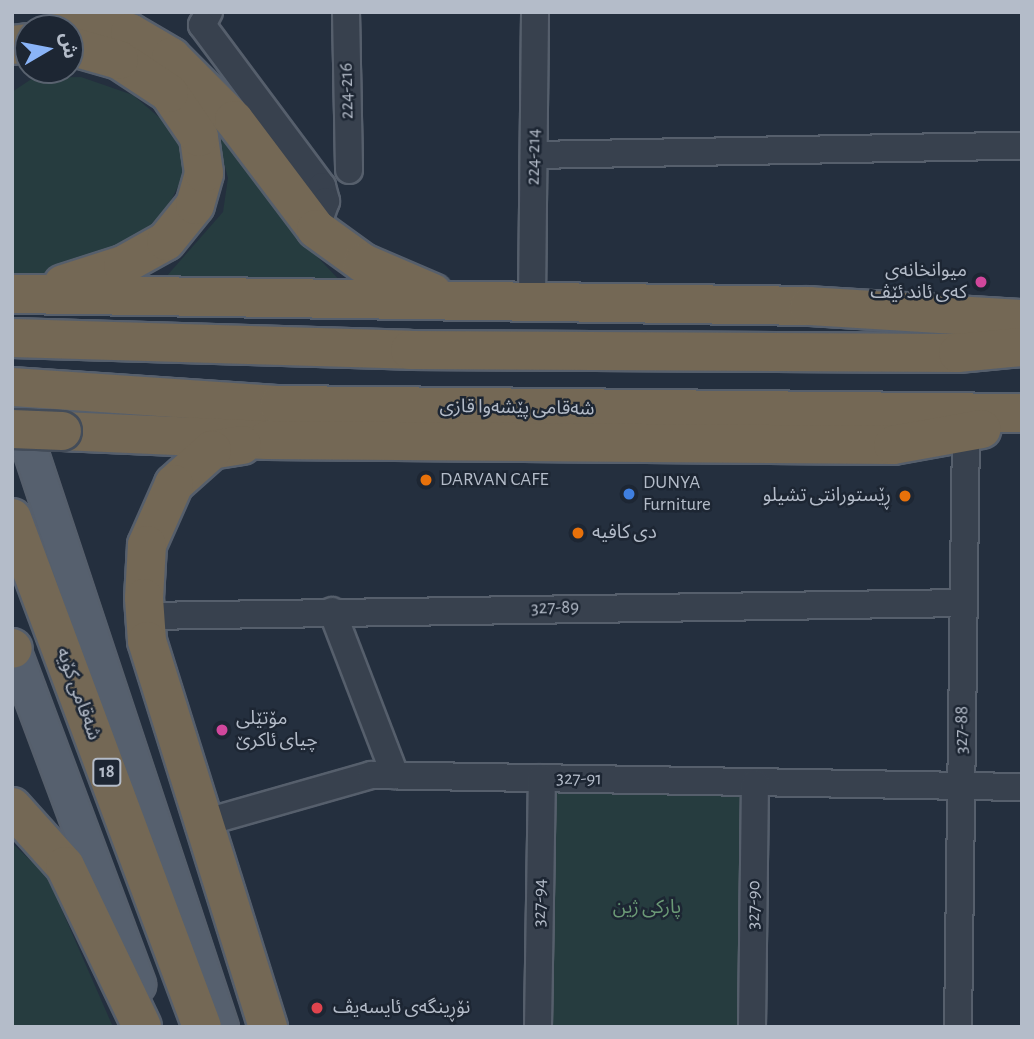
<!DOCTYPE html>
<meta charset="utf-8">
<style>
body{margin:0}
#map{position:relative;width:1034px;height:1039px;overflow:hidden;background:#242f3e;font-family:"Alegreya Sans","Noto Sans Arabic",sans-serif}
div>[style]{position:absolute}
.green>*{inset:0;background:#263c3f}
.roads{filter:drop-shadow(2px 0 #565f6c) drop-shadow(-2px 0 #565f6c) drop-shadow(0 2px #565f6c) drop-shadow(0 -2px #565f6c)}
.minor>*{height:26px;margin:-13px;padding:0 13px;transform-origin:13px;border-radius:13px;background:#38414e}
.major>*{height:33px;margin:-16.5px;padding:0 16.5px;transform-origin:16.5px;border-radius:16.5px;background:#56606e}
.highway>*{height:38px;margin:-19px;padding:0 19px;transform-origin:19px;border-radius:19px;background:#746855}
.bridges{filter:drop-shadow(2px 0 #434c59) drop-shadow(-2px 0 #434c59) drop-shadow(0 2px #434c59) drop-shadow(0 -2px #434c59)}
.highway-bridge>*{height:38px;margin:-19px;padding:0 19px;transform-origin:19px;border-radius:19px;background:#746855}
.dots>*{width:19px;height:19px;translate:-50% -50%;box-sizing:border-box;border:4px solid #1d2633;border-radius:50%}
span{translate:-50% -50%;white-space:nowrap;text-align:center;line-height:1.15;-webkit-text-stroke:5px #1d2633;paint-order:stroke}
.shield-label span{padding:2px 5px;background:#1d2633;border:2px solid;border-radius:5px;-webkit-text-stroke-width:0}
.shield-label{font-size:18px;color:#b4bcc9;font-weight:700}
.street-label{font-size:19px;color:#b4bcc9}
.poi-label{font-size:19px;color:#b4bcc9}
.right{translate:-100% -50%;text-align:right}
.left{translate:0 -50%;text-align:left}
.park-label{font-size:19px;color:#6b9a76}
.frame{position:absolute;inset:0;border:14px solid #b4bcc9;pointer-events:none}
.north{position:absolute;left:14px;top:14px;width:70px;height:70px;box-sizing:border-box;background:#1d2633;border:2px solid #59626f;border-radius:50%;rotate:80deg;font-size:19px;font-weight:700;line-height:28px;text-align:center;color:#b4bcc9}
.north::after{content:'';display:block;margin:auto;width:24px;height:32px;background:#8ab4f8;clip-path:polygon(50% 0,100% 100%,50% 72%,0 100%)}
</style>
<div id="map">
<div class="green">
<div style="clip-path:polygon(81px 77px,133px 95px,175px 131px,187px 168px,160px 223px,127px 246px,62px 275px,12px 276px,12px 92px,33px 78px)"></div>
<div style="clip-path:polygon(224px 129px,288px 226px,346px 287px,165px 278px,223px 212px,228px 178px,217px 137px)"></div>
<div style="clip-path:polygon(549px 785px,748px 789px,746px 1027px,546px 1027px)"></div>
<div style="clip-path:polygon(12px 843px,47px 876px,113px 1027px,12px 1027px)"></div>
</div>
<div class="roads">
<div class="minor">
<div style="left:209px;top:12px;width:15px;rotate:118deg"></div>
<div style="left:202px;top:25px;width:201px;rotate:53.3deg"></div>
<div style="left:322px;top:186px;width:16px;rotate:75deg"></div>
<div style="left:326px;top:201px;width:30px;rotate:110deg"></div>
<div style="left:346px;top:12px;width:158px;rotate:88.9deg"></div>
<div style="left:534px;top:155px;width:488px;rotate:-1.1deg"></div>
<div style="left:532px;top:301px;width:289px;rotate:-89.4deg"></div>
<div style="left:332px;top:611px;width:176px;rotate:69deg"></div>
<div style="left:146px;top:616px;width:818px;rotate:-0.91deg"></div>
<div style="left:203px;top:823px;width:175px;rotate:-15.9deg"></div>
<div style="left:371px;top:775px;width:651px;rotate:1.06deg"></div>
<div style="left:538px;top:1027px;width:249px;rotate:-89.1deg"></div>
<div style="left:752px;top:1027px;width:244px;rotate:-89.3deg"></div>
<div style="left:958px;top:1027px;width:594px;rotate:-89.23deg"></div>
</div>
<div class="major">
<div style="left:12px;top:396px;width:665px;rotate:71.67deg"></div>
<div style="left:13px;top:649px;width:358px;rotate:69.5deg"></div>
</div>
<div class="highway">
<div style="left:71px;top:12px;width:63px;rotate:19.6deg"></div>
<div style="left:130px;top:33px;width:48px;rotate:30.3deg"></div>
<div style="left:171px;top:57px;width:89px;rotate:45deg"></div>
<div style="left:234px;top:120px;width:136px;rotate:53deg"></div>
<div style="left:316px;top:229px;width:58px;rotate:35.9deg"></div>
<div style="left:363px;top:263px;width:76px;rotate:23.2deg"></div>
<div style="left:12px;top:45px;width:16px;rotate:-7deg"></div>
<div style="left:63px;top:284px;width:63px;rotate:-17.6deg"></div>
<div style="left:123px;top:265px;width:49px;rotate:-29.2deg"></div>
<div style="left:166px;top:241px;width:46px;rotate:-51.1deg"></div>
<div style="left:195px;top:205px;width:33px;rotate:-74deg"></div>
<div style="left:204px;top:173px;width:36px;rotate:-98deg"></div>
<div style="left:199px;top:137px;width:53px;rotate:-124.3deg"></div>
<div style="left:169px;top:93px;width:60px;rotate:-146.6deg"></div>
<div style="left:119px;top:60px;width:51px;rotate:-164.1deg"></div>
<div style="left:12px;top:294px;width:797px;rotate:0.86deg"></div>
<div style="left:809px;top:306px;width:213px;rotate:3.5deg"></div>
<div style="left:12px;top:338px;width:398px;rotate:1.7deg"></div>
<div style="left:410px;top:350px;width:548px;rotate:0.31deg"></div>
<div style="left:958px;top:353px;width:64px;rotate:-5.4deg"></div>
<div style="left:12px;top:387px;width:268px;rotate:3.9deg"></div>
<div style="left:279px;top:405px;width:743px;rotate:0.62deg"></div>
<div style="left:62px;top:431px;width:205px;rotate:2.5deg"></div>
<div style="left:267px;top:440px;width:626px;rotate:0.46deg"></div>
<div style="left:893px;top:445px;width:90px;rotate:-10.2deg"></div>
<div style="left:242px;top:445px;width:30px;rotate:171deg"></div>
<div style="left:212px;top:450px;width:51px;rotate:138.2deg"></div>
<div style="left:174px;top:484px;width:67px;rotate:113.9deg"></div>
<div style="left:147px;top:545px;width:53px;rotate:93.2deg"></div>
<div style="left:144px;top:598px;width:43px;rotate:86deg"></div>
<div style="left:147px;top:641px;width:405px;rotate:72.6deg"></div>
<div style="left:12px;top:518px;width:543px;rotate:69.53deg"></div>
<div style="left:12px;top:648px;width:1px;rotate:45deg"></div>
<div style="left:12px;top:807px;width:79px;rotate:48.1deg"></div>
<div style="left:65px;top:866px;width:178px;rotate:64.4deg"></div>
</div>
</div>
<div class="bridges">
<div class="highway-bridge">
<div style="left:12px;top:429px;width:50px;rotate:2.3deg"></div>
</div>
</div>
<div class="dots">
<div style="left:981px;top:282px;background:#d1479c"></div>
<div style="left:426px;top:480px;background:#e8710a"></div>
<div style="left:629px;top:494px;background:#3f7fe0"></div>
<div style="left:905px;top:496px;background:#e8710a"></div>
<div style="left:578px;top:533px;background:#e8710a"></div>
<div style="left:222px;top:730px;background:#d1479c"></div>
<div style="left:317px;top:1008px;background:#e0444e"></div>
</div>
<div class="shield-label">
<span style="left:107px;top:772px">18</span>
</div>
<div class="street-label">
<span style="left:347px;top:91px;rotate:-91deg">224-216</span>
<span style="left:534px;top:157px;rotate:-89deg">224-214</span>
<span style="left:517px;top:408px;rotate:1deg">شەقامی پێشەوا قازی</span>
<span style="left:555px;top:608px;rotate:-1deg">327-89</span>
<span style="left:78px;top:694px;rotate:70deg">شەقامی کۆیە</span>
<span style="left:962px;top:730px;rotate:-89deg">327-88</span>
<span style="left:579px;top:779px;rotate:1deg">327-91</span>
<span style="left:540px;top:903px;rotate:-89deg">327-94</span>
<span style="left:754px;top:905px;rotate:-89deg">327-90</span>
</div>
<div class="poi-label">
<span class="right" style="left:967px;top:282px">میوانخانەی<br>کەی ئاند ئێڤ</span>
<span class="left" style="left:440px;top:480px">DARVAN CAFE</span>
<span class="left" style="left:643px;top:494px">DUNYA<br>Furniture</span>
<span class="right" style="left:891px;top:496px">ڕێستورانتی تشیلو</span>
<span class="left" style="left:592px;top:533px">دى كافيه</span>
<span class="left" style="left:236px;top:730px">مۆتێلی<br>چیای ئاکرێ</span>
<span class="left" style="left:333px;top:1008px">نۆڕینگەی ئایسەیڤ</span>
</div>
<div class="park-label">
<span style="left:647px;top:908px">پارکی ژین</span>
</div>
<div class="frame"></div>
<div class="north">ش</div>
</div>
